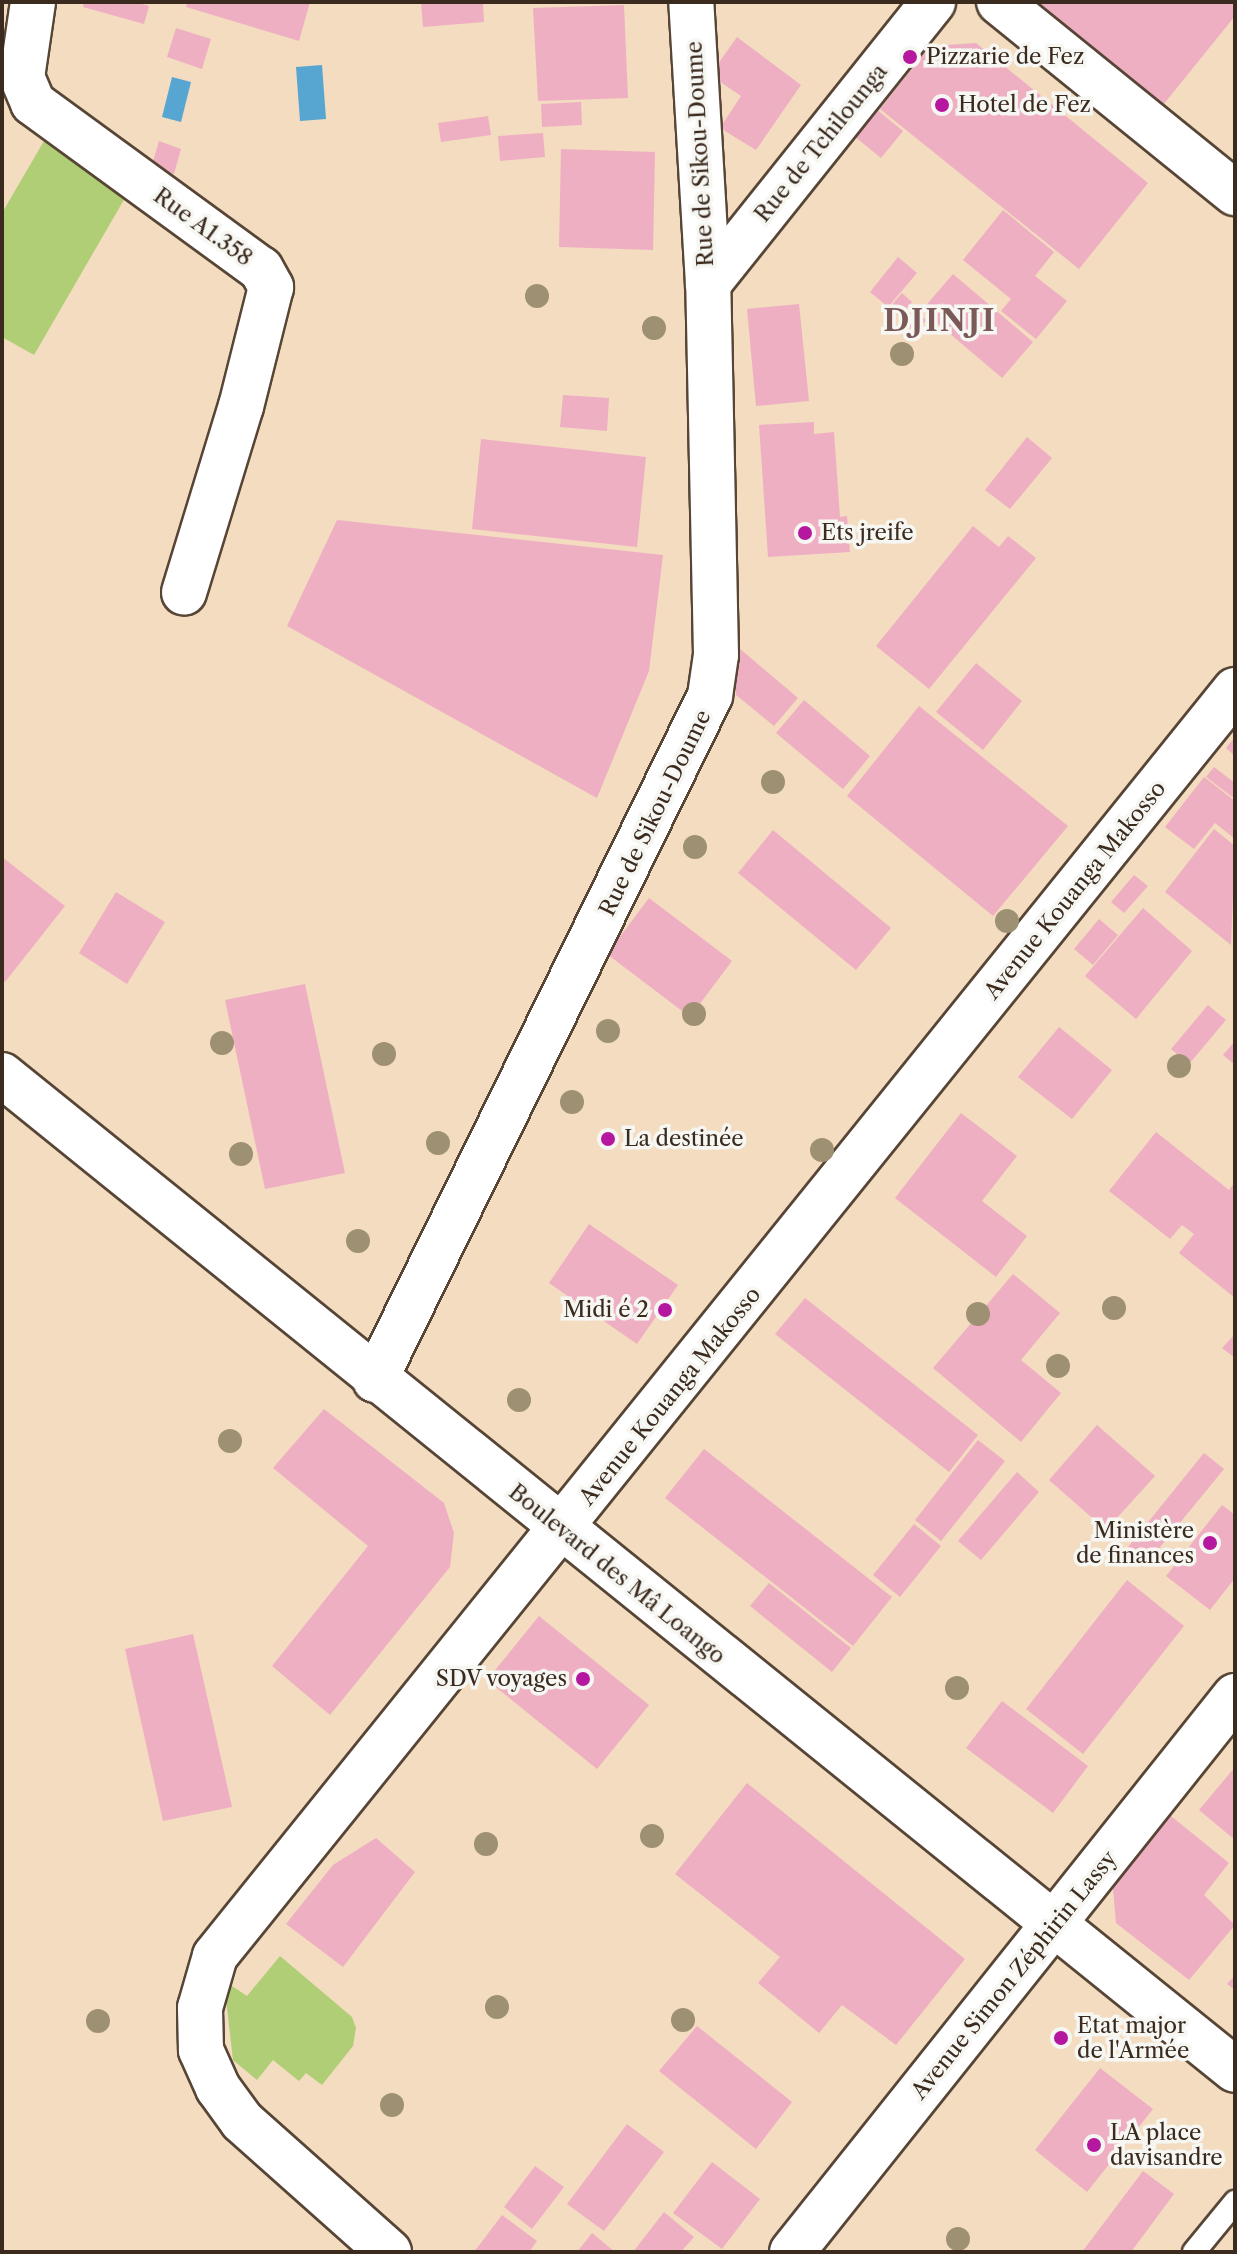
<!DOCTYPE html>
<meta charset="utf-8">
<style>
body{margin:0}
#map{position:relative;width:1237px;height:2254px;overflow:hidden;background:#f3dcbf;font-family:"Libre Caslon Text",serif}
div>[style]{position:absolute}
.green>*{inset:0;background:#afce75}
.water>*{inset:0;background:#57a6d1}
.building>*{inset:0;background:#efafc3}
.roads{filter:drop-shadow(2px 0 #574536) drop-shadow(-2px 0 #574536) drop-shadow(0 2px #574536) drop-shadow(0 -2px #574536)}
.lane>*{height:22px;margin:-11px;padding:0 11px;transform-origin:11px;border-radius:11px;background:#fff}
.street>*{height:44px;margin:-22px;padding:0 22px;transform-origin:22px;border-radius:22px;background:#fff}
.secondary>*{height:44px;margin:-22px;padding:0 22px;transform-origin:22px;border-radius:22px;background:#fff}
.trees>*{width:24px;height:24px;margin:-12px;border-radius:50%;background:#9e9173}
.dots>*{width:22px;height:22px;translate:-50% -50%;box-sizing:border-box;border:4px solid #f6f6f2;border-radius:50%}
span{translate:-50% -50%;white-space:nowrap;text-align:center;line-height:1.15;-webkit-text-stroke:7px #f6f6f2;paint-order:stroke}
.poi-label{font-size:22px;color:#3b2a1e}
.left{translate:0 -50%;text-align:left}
.right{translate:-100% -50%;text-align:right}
.street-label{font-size:22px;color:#3b2a1e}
.district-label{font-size:30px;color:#7a5958;font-weight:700;letter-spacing:2px}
.frame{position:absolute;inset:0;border:4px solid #3b2a1e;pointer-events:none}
</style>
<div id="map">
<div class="green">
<div style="clip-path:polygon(44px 141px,129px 191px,34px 355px,2px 337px,2px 213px)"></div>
<div style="clip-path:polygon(280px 1956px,352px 2017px,356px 2028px,353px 2046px,322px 2085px,306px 2073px,299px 2081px,273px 2060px,257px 2080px,233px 2060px,225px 1990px,229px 1984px,247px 1996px)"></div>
</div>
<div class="water">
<div style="clip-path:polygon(322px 65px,326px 119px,300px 121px,296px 67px)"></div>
<div style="clip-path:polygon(172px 77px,191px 82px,181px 122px,162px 117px)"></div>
</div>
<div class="building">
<div style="clip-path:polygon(84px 2px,135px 2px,149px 6px,144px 24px,83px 7px)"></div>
<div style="clip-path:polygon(187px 2px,310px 2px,299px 41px,186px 7px)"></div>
<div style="clip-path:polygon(421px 2px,483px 2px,484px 22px,423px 27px)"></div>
<div style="clip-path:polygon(1025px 2px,1235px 2px,1235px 16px,1159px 110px)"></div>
<div style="clip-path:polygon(624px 5px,628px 98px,538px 101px,533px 8px)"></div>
<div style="clip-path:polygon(176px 28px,211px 39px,202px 69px,167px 57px)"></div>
<div style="clip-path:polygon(737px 37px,801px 85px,756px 150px,720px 128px,741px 96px,710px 75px)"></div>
<div style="clip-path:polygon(976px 43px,1148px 183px,1079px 269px,880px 109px,930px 46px)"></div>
<div style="clip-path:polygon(581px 102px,582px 125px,542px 127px,541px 104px)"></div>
<div style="clip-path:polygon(876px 109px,903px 131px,881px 158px,854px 136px)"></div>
<div style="clip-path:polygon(488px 116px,491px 135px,441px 142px,438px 123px)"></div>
<div style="clip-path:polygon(543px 133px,545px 157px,500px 161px,498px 136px)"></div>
<div style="clip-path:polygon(159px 141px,181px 149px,174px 174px,151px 168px)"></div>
<div style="clip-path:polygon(561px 149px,655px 152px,653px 250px,559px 247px)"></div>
<div style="clip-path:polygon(1003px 210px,1054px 252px,1035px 276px,1067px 301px,1036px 339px,1001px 311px,1011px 299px,963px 260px)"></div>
<div style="clip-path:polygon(898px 257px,917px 273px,888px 307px,870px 292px)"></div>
<div style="clip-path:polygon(953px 274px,1033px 342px,1002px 378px,922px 310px)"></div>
<div style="clip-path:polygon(902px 293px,912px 302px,899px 316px,889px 308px)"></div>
<div style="clip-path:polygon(799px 304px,809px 401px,756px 406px,747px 309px)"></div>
<div style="clip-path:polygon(915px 310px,926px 320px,916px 332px,904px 322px)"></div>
<div style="clip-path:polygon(563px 395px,609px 398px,607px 431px,560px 427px)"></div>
<div style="clip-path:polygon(814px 422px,814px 434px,834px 432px,840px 517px,847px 516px,850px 552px,768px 557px,759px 425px)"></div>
<div style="clip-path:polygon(1027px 437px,1052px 458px,1010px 509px,985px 490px)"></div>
<div style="clip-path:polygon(481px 439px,646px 457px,637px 547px,472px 529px)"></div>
<div style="clip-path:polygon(337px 520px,663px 555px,649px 671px,597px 798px,287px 626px)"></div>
<div style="clip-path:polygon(973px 526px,999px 547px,1008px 536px,1036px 558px,929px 689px,876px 646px)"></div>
<div style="clip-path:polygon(739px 648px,798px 698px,774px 726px,736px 695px,733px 656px)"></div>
<div style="clip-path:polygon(976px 663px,1022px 701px,983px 750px,936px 712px)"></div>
<div style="clip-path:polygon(804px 700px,870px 756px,843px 789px,776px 733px)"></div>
<div style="clip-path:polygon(919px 706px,1068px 826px,993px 916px,847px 796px)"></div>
<div style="clip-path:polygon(1235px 737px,1235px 756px,1226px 748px)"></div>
<div style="clip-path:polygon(1214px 767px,1235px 783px,1235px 799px,1206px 777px)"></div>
<div style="clip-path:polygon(1204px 777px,1235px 801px,1235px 839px,1215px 823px,1194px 849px,1165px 827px)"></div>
<div style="clip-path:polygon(1214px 829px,1235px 846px,1231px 945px,1165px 892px)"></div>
<div style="clip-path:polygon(773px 830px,891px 928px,856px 970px,738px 873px)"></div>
<div style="clip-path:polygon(2px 857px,65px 906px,5px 982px,2px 979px)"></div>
<div style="clip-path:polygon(1134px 875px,1148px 886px,1124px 913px,1111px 902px)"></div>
<div style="clip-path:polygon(116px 892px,165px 922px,127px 984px,79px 953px)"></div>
<div style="clip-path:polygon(649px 898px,732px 961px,690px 1017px,607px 954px)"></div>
<div style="clip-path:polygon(1143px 908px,1192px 951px,1136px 1019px,1085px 976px)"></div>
<div style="clip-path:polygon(1099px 919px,1118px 935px,1093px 965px,1074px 949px)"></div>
<div style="clip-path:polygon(305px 984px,345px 1173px,265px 1189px,225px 1000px)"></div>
<div style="clip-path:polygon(1208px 1005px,1226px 1020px,1189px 1064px,1171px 1049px)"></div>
<div style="clip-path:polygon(1059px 1027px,1112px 1070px,1072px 1119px,1018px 1077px)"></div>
<div style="clip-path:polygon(1235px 1041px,1235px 1065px,1223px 1055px)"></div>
<div style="clip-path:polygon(961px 1113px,1017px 1156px,982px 1201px,1027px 1236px,996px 1277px,895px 1198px)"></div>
<div style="clip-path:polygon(1156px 1132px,1229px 1190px,1235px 1182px,1235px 1298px,1179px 1253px,1194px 1234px,1182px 1225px,1170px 1239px,1109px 1191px)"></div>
<div style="clip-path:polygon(589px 1224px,678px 1285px,637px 1344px,549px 1283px)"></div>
<div style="clip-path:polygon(1013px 1274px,1060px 1313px,1021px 1360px,1061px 1393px,1021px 1442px,933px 1368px)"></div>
<div style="clip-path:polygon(805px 1298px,978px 1435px,949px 1472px,775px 1334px)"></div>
<div style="clip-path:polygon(1235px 1334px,1235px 1358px,1222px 1348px)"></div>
<div style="clip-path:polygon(324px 1409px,444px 1503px,454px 1533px,450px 1567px,330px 1715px,272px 1666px,368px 1546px,273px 1468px)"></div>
<div style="clip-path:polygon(1097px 1425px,1155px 1476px,1106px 1530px,1049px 1480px)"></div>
<div style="clip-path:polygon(978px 1440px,1005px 1461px,941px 1541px,915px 1520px)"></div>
<div style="clip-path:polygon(704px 1449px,892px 1597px,853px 1646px,665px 1498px)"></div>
<div style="clip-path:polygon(1204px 1453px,1224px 1469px,1147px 1563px,1128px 1547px)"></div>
<div style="clip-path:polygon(1017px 1472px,1039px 1492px,981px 1560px,958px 1541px)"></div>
<div style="clip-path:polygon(1222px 1505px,1235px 1515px,1235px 1578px,1210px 1610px,1166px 1576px)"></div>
<div style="clip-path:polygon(914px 1524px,941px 1546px,900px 1597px,873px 1575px)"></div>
<div style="clip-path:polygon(1127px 1580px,1184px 1626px,1083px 1754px,1026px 1709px)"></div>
<div style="clip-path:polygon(769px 1583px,851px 1648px,832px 1672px,750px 1606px)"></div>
<div style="clip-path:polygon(539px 1616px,649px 1705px,597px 1769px,487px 1680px)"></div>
<div style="clip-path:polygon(193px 1634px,232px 1807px,163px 1821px,125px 1649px)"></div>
<div style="clip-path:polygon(1002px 1701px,1088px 1766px,1053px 1813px,966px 1748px)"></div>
<div style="clip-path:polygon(1235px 1767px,1235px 1840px,1199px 1810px)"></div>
<div style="clip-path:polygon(747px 1783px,965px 1959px,896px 2045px,842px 2005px,819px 2033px,758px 1983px,780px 1957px,675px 1874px)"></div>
<div style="clip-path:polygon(1166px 1812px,1229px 1863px,1204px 1895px,1235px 1925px,1189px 1980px,1116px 1923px,1112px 1878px)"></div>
<div style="clip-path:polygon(376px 1838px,415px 1872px,343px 1967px,286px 1924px,333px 1865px)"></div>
<div style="clip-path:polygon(1235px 1975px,1235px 1990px,1227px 1984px)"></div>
<div style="clip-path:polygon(697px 2026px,792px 2102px,756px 2149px,659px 2071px)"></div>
<div style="clip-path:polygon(1100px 2068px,1153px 2109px,1087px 2192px,1035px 2150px)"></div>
<div style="clip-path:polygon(627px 2124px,664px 2152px,604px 2231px,567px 2204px)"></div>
<div style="clip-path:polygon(712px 2162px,760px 2199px,722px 2249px,673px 2213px)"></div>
<div style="clip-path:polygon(535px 2166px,564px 2187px,532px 2229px,504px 2207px)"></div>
<div style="clip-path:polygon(1143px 2171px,1174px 2194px,1131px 2252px,1082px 2252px)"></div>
<div style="clip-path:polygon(664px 2212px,694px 2237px,681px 2252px,633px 2252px)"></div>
<div style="clip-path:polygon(502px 2215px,537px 2241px,529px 2252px,474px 2252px)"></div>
<div style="clip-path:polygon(592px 2233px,615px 2252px,577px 2252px)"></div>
</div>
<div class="roads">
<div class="lane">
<div style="left:1194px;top:2252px;width:65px;rotate:-50.6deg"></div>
</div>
<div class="street">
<div style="left:33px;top:2px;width:76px;rotate:98.3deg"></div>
<div style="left:22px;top:77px;width:28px;rotate:67deg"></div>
<div style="left:33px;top:103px;width:282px;rotate:36.1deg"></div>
<div style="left:261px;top:269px;width:21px;rotate:61deg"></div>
<div style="left:271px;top:287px;width:123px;rotate:104.1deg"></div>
<div style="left:241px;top:406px;width:195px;rotate:107deg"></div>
<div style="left:999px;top:2px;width:304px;rotate:39deg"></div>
<div style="left:708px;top:284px;width:361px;rotate:-51.4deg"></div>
<div style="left:375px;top:1380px;width:762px;rotate:-63.91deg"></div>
<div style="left:710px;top:696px;width:41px;rotate:-81.7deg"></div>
<div style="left:716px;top:655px;width:371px;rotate:-91.2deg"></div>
<div style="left:708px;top:284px;width:283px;rotate:-93.4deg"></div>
<div style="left:389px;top:2252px;width:197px;rotate:-138.3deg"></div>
<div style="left:242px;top:2121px;width:41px;rotate:-126deg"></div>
<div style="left:218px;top:2088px;width:42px;rotate:-114.1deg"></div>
<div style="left:201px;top:2050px;width:42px;rotate:-91.4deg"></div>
<div style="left:200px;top:2008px;width:54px;rotate:-73.9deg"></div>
<div style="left:215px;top:1956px;width:1626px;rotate:-51.14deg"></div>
<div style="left:792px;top:2252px;width:711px;rotate:-51.45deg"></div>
</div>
<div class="secondary">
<div style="left:2px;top:1075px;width:1584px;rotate:38.9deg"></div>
</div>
</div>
<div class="trees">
<div style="left:537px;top:296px"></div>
<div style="left:654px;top:328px"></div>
<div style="left:902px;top:354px"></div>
<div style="left:773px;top:782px"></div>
<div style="left:695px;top:847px"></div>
<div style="left:1007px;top:921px"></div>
<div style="left:694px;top:1014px"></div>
<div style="left:608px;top:1031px"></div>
<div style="left:222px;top:1043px"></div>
<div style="left:384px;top:1054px"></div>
<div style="left:1179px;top:1066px"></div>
<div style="left:572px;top:1102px"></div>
<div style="left:438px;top:1143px"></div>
<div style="left:822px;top:1150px"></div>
<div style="left:241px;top:1154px"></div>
<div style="left:358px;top:1241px"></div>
<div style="left:1114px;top:1308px"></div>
<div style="left:978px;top:1314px"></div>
<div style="left:1058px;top:1366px"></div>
<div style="left:519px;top:1400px"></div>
<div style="left:230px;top:1441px"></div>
<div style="left:957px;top:1688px"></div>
<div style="left:652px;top:1836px"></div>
<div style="left:486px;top:1844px"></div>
<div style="left:497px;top:2007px"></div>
<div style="left:683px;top:2020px"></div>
<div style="left:98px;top:2021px"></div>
<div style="left:392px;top:2105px"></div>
<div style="left:958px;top:2239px"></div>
</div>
<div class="dots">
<div style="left:910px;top:57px;background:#b5179e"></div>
<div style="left:942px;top:105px;background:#b5179e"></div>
<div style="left:805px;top:533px;background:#b5179e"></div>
<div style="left:608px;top:1139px;background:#b5179e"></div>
<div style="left:665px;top:1310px;background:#b5179e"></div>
<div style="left:1210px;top:1543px;background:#b5179e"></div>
<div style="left:583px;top:1679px;background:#b5179e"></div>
<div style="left:1061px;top:2038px;background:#b5179e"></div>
<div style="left:1094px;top:2145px;background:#b5179e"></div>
</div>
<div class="poi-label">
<span class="left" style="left:926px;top:57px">Pizzarie de Fez</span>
<span class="left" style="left:958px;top:105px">Hotel de Fez</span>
<span class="left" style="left:821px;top:533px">Ets jreife</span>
<span class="left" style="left:624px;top:1139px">La destinée</span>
<span class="right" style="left:649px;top:1310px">Midi é 2</span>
<span class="right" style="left:1194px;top:1543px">Ministère<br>de finances</span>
<span class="right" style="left:567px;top:1679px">SDV voyages</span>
<span class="left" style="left:1077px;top:2038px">Etat major<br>de l'Armée</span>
<span class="left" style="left:1110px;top:2145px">LA place<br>davisandre</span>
</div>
<div class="street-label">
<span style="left:821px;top:143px;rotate:-51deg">Rue de Tchilounga</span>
<span style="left:700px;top:154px;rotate:-93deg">Rue de Sikou-Doume</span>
<span style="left:203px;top:227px;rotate:36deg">Rue A1.358</span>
<span style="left:655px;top:813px;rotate:-64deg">Rue de Sikou-Doume</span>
<span style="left:1075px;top:890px;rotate:-51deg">Avenue Kouanga Makosso</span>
<span style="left:670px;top:1396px;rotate:-51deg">Avenue Kouanga Makosso</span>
<span style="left:617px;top:1574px;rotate:39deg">Boulevard des Mâ Loango</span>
<span style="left:1014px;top:1975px;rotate:-51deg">Avenue Simon Zéphirin Lassy</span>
</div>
<div class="district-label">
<span style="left:940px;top:321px">DJINJI</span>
</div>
<div class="frame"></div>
</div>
